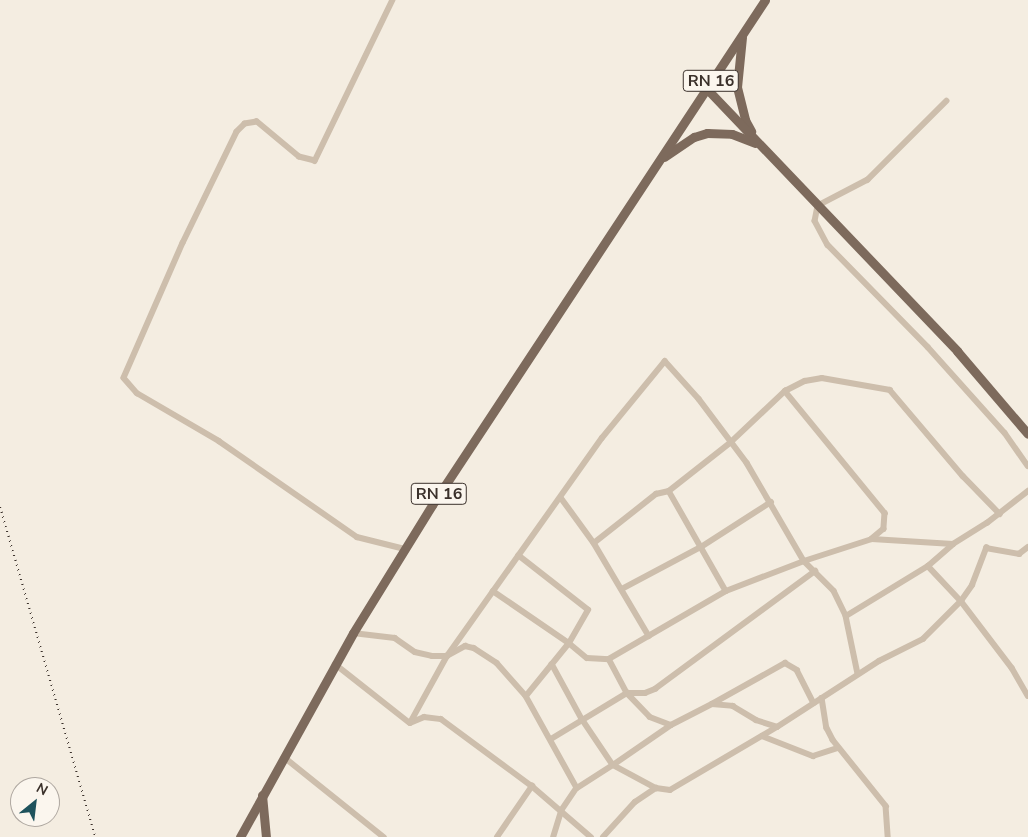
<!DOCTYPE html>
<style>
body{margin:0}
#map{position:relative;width:1028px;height:837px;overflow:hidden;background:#f4ede1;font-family:"Nunito Sans",sans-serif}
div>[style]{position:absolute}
.street>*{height:5.5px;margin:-2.75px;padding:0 2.75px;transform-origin:2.75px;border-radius:2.75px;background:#cdbeac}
.primary>*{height:9px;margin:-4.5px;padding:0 4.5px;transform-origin:4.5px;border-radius:4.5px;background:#7d6a5c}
.rail>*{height:2px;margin-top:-1px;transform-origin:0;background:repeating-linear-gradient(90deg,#3b312b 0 1px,transparent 0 5px)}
span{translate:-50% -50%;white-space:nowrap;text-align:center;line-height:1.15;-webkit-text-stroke:4.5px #fbf6ee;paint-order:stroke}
.shield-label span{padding:1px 4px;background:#fbf6ee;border:1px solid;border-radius:4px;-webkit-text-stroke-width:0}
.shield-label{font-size:16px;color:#3b312b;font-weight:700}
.north{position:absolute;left:10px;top:777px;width:50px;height:50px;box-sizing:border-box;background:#fbf6ee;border:1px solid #aea7a0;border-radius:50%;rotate:29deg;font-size:14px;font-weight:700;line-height:20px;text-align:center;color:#3b312b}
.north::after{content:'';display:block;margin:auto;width:18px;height:22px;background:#1f535d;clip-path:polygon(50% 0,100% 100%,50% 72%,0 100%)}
</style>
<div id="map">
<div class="street">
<div style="left:393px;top:0;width:179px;rotate:115.8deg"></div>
<div style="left:315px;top:161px;width:16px;rotate:-166deg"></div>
<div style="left:299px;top:157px;width:55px;rotate:-140.2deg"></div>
<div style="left:257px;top:122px;width:12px;rotate:171deg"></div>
<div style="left:245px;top:124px;width:11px;rotate:135deg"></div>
<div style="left:237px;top:132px;width:123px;rotate:115.9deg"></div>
<div style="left:183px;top:243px;width:147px;rotate:113.6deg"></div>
<div style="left:124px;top:378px;width:20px;rotate:49deg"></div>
<div style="left:137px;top:393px;width:95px;rotate:30.3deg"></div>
<div style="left:219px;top:441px;width:168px;rotate:34.8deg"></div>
<div style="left:357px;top:537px;width:49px;rotate:14deg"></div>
<div style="left:947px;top:101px;width:112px;rotate:135deg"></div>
<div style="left:868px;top:180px;width:56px;rotate:152.5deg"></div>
<div style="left:818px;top:206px;width:15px;rotate:101deg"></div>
<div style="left:815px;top:221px;width:27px;rotate:62deg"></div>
<div style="left:828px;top:245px;width:143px;rotate:45.6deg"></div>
<div style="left:928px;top:347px;width:115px;rotate:48.2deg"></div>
<div style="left:1005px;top:433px;width:40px;rotate:55.1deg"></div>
<div style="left:785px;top:391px;width:158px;rotate:50.7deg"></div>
<div style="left:885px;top:513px;width:16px;rotate:94deg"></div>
<div style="left:884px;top:529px;width:16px;rotate:140deg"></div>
<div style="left:669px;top:491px;width:115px;rotate:60.3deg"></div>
<div style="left:562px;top:499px;width:54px;rotate:54deg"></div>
<div style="left:594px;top:543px;width:108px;rotate:59.4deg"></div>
<div style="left:594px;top:543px;width:79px;rotate:-38.3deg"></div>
<div style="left:656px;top:494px;width:13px;rotate:-13deg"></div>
<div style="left:669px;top:491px;width:78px;rotate:-38.2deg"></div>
<div style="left:730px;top:443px;width:76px;rotate:-43.4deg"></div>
<div style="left:785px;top:391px;width:22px;rotate:-27deg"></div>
<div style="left:805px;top:381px;width:17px;rotate:-10deg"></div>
<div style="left:822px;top:378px;width:69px;rotate:10deg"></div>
<div style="left:890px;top:390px;width:113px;rotate:49.7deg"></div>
<div style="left:963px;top:476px;width:53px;rotate:45.8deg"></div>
<div style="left:928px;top:566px;width:48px;rotate:46.7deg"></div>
<div style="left:961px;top:601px;width:84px;rotate:52.7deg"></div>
<div style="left:1012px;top:668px;width:32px;rotate:60deg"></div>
<div style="left:622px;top:589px;width:89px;rotate:-28deg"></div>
<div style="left:701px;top:547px;width:83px;rotate:-32.7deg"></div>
<div style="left:493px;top:591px;width:92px;rotate:34.4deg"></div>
<div style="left:569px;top:643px;width:38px;rotate:-60deg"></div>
<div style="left:588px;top:610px;width:88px;rotate:-142deg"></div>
<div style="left:846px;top:616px;width:96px;rotate:-31.4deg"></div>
<div style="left:928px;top:566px;width:33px;rotate:-41deg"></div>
<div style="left:953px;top:544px;width:40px;rotate:-32deg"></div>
<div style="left:987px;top:523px;width:52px;rotate:-38deg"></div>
<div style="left:353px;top:633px;width:42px;rotate:6.8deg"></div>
<div style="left:395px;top:638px;width:24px;rotate:35deg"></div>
<div style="left:415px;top:652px;width:17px;rotate:13deg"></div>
<div style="left:432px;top:656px;width:15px"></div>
<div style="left:447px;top:656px;width:21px;rotate:-29deg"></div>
<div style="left:465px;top:646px;width:9px;rotate:13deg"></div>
<div style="left:474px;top:648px;width:27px;rotate:33deg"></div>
<div style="left:497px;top:663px;width:44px;rotate:48.7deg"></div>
<div style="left:526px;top:696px;width:105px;rotate:61deg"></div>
<div style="left:577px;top:788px;width:27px;rotate:124deg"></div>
<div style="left:562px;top:810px;width:28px;rotate:107deg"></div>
<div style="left:609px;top:659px;width:135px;rotate:-30.2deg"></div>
<div style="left:726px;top:591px;width:84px;rotate:-21deg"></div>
<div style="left:804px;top:561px;width:71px;rotate:-17.9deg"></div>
<div style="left:872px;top:539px;width:81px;rotate:3.5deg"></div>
<div style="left:335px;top:664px;width:95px;rotate:38.2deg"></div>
<div style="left:410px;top:723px;width:15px;rotate:-23deg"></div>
<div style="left:424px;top:717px;width:17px;rotate:7deg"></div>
<div style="left:441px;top:719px;width:113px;rotate:36.4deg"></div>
<div style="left:532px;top:786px;width:78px;rotate:40.8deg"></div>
<div style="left:552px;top:664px;width:63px;rotate:61.4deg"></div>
<div style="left:582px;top:719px;width:55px;rotate:56deg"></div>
<div style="left:613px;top:765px;width:70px;rotate:-34.6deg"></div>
<div style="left:526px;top:696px;width:68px;rotate:-50.9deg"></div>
<div style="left:569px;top:643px;width:23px;rotate:40deg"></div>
<div style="left:587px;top:658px;width:22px;rotate:3deg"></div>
<div style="left:609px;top:659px;width:38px;rotate:62deg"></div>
<div style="left:627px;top:693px;width:18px"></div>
<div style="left:645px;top:693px;width:11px;rotate:-22deg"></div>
<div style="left:655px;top:689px;width:199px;rotate:-36.4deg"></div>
<div style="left:822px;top:698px;width:30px;rotate:81deg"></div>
<div style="left:827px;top:728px;width:13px;rotate:63deg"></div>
<div style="left:833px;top:740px;width:85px;rotate:51.2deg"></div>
<div style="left:886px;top:806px;width:31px;rotate:86deg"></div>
<div style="left:712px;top:704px;width:84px;rotate:-29.3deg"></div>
<div style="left:785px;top:663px;width:14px;rotate:30deg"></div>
<div style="left:797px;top:670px;width:37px;rotate:63deg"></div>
<div style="left:410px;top:723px;width:77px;rotate:-61.1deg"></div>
<div style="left:447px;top:656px;width:267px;rotate:-54.6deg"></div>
<div style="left:602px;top:438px;width:99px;rotate:-50.7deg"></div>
<div style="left:665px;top:361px;width:51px;rotate:48.2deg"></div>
<div style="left:699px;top:399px;width:80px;rotate:53.1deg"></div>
<div style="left:747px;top:463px;width:113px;rotate:59.8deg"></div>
<div style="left:804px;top:561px;width:42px;rotate:45deg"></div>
<div style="left:834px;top:591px;width:28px;rotate:64deg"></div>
<div style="left:846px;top:616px;width:59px;rotate:78.3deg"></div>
<div style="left:762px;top:736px;width:55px;rotate:21.4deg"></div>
<div style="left:813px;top:756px;width:25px;rotate:-18deg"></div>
<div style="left:551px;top:739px;width:89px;rotate:-31.2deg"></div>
<div style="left:627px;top:693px;width:33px;rotate:46deg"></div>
<div style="left:650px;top:717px;width:22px;rotate:21deg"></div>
<div style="left:671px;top:725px;width:46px;rotate:-27.1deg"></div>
<div style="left:712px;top:704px;width:21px;rotate:5deg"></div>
<div style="left:733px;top:706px;width:27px;rotate:31deg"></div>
<div style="left:756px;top:720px;width:22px;rotate:18deg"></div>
<div style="left:284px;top:757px;width:128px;rotate:38.7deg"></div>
<div style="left:577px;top:788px;width:43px;rotate:-32.6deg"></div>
<div style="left:613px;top:765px;width:49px;rotate:28.1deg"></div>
<div style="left:656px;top:788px;width:14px;rotate:8deg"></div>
<div style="left:670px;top:790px;width:124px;rotate:-30.5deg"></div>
<div style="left:777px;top:727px;width:121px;rotate:-32.9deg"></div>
<div style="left:879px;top:661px;width:49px;rotate:-26.6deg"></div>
<div style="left:923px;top:639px;width:54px;rotate:-45deg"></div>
<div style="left:961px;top:601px;width:19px;rotate:-55deg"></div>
<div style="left:972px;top:585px;width:40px;rotate:-69deg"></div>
<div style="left:986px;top:548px;width:34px;rotate:10deg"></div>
<div style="left:1019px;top:554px;width:11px;rotate:-38deg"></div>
<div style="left:497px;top:837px;width:62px;rotate:-55.5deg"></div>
<div style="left:603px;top:837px;width:47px;rotate:-47.6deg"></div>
<div style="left:635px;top:802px;width:25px;rotate:-34deg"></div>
</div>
<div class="primary">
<div style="left:742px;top:37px;width:50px;rotate:95.7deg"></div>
<div style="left:737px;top:87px;width:34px;rotate:76deg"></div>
<div style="left:745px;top:120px;width:13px;rotate:61deg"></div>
<div style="left:706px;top:88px;width:364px;rotate:46.3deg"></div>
<div style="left:957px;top:351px;width:109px;rotate:49.5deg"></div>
<div style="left:664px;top:157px;width:36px;rotate:-34deg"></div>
<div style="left:694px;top:137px;width:14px;rotate:-17deg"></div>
<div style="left:707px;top:133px;width:25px;rotate:2deg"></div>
<div style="left:732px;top:134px;width:25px;rotate:21deg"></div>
<div style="left:262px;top:795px;width:42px;rotate:84.6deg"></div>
<div style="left:240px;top:837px;width:233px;rotate:-61deg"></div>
<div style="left:353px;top:633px;width:150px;rotate:-58.3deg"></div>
<div style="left:432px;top:505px;width:605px;rotate:-56.6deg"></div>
</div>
<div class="rail">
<div style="left:0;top:507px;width:343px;rotate:73.9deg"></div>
</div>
<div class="shield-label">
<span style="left:711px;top:81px">RN 16</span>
<span style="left:439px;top:494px">RN 16</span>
</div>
<div class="north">N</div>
</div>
